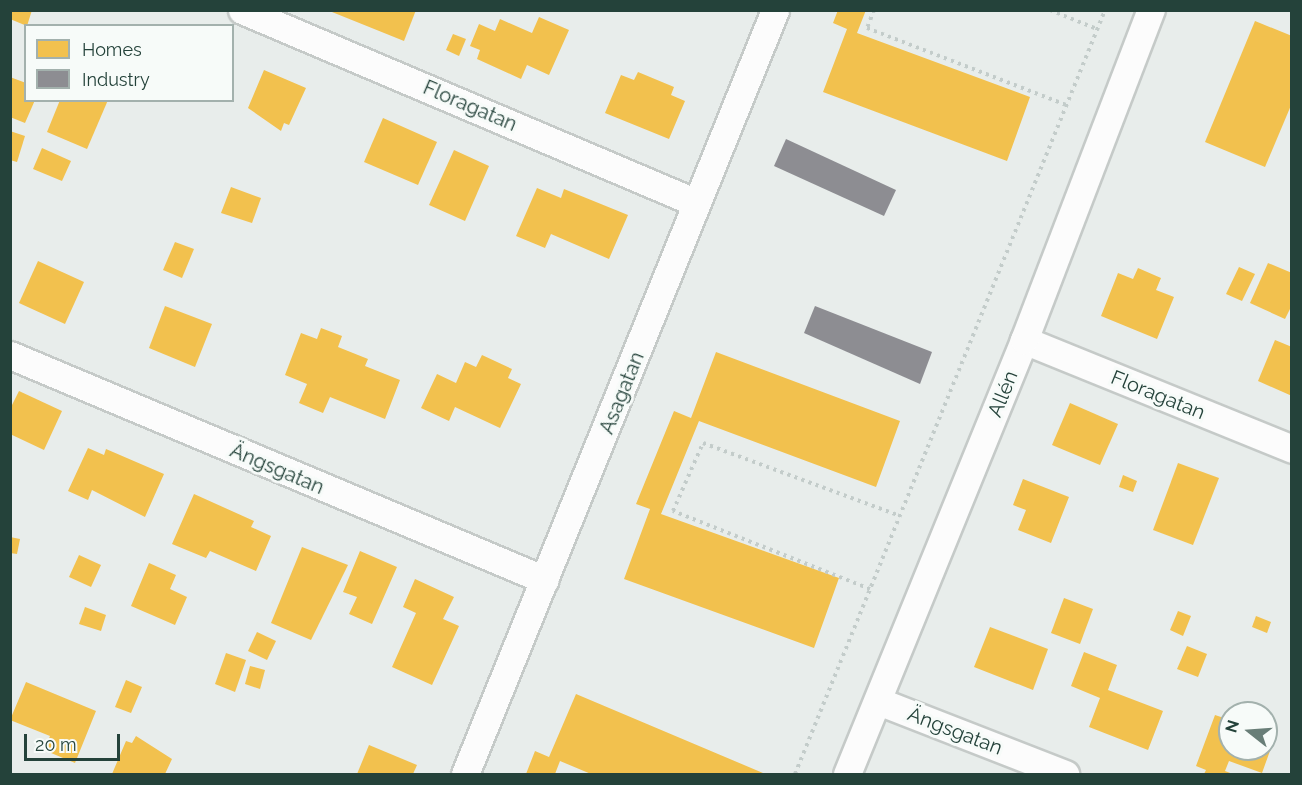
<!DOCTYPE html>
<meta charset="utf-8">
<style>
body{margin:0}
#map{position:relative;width:1302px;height:785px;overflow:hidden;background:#e8edeb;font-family:Raleway,sans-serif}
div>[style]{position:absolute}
.homes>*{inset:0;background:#f2c14e}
.industry>*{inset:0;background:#8d8d92}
.path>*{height:4px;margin-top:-2px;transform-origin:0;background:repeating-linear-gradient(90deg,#c3ccca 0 3px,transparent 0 7.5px)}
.roads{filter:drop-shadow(2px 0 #c5cac8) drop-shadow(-2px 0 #c5cac8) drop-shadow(0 2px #c5cac8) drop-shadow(0 -2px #c5cac8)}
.street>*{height:27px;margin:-13.5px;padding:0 13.5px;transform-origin:13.5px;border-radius:13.5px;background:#fcfcfc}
span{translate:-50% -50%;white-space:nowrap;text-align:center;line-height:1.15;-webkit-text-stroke:6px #f7fbf9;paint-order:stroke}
.street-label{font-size:20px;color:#24423a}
.frame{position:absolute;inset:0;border:12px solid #24423a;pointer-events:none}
.legend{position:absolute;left:24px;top:24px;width:210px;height:78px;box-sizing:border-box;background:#f7fbf9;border:2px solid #a3b1ad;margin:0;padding:8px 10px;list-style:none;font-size:18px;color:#24423a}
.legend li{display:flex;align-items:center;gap:12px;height:30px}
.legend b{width:30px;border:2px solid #a3b1ad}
.north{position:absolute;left:1218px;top:701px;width:60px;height:60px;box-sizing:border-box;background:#f7fbf9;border:2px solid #a3b1ad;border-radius:50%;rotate:287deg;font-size:16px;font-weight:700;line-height:24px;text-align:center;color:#24423a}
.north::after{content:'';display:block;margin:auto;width:21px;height:27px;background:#697e78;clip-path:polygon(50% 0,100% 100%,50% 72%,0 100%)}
.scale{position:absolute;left:24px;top:734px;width:96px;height:27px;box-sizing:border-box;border:3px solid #24423a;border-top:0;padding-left:8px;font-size:18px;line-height:21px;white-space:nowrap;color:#24423a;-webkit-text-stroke:4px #f7fbf9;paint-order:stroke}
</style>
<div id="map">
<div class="homes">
<div style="clip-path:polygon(10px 10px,32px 10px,27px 26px,10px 19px)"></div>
<div style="clip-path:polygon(327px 10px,416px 10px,404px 41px)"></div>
<div style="clip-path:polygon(838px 10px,866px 10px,857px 33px,1030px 97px,1007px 161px,823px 92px,847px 29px,833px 23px)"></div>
<div style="clip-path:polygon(539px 17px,569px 30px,549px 75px,527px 65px,521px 79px,477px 59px,480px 50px,470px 46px,479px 24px,495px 31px,500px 19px,532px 33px)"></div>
<div style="clip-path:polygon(1255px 21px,1292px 36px,1292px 103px,1265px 167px,1205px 142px)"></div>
<div style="clip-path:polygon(453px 34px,466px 39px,459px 56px,446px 50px)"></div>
<div style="clip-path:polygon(264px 70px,306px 88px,289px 125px,284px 123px,281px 131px,248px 108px)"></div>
<div style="clip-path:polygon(638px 72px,674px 87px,671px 95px,685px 101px,669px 139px,605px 113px,621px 75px,634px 80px)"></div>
<div style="clip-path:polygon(10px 77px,26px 83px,26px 100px,35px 100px,25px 123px,10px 117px)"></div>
<div style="clip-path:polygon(60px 100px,108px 100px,87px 149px,47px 132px)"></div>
<div style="clip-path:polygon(383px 118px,437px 142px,418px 185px,364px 162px)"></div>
<div style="clip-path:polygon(10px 131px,25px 136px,17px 162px,10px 160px)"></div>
<div style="clip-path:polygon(42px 148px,71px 161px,62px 181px,33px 169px)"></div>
<div style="clip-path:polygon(454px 150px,489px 166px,465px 221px,429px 205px)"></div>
<div style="clip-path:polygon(231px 187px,261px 198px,252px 223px,221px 213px)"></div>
<div style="clip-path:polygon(537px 188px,561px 198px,564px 189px,628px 215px,609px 259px,551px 234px,545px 248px,516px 236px)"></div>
<div style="clip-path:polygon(175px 242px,194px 249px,182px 278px,163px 270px)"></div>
<div style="clip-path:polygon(38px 261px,84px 282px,65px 324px,19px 303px)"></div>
<div style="clip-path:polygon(1268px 263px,1292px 273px,1292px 305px,1285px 319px,1250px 303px)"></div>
<div style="clip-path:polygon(1239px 267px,1255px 274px,1242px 301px,1226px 294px)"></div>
<div style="clip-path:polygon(1138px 268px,1161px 278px,1156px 290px,1174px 297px,1157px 339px,1101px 316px,1118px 273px,1133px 279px)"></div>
<div style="clip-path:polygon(165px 306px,212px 324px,195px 367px,149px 348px)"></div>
<div style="clip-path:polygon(321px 328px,342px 336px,338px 347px,368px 359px,365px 366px,400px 380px,385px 419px,330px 397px,323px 413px,299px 403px,307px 384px,285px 375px,301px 333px,317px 339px)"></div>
<div style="clip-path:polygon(1275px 340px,1292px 347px,1292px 396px,1258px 381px)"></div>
<div style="clip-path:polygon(716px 352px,900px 421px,876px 487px,699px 421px,661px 514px,839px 578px,814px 648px,624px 579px,650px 509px,636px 504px,674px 411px,691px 418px)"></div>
<div style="clip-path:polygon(482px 355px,512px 369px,508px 378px,521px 384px,500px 428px,455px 407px,449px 421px,421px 408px,437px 374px,456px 383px,465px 362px,476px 367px)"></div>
<div style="clip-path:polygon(19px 391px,62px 411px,44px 450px,10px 434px,10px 409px)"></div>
<div style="clip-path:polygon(1070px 403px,1118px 424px,1100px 465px,1052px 445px)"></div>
<div style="clip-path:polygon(88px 448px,104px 455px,106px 449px,164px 474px,145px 517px,92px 490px,88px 500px,68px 491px)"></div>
<div style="clip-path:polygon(1178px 463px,1219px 478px,1193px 545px,1153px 530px)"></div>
<div style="clip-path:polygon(1123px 475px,1137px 481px,1133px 492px,1119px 487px)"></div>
<div style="clip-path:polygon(1023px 479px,1069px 497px,1051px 543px,1018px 530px,1026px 510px,1013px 505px)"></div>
<div style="clip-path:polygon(194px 494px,254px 521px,251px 527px,271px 536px,256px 571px,210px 551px,206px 558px,172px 544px)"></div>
<div style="clip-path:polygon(10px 537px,20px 539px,17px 554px,10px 553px)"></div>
<div style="clip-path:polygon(302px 547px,348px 565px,311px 640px,271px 623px)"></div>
<div style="clip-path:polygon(360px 551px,397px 567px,372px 624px,349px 614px,357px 597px,343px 592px)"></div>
<div style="clip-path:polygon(79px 555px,101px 565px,91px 587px,69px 577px)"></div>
<div style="clip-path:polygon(149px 563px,176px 575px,170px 589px,187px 597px,175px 625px,131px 606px)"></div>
<div style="clip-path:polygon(415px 579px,454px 597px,443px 619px,459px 626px,432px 685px,392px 667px,416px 613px,403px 607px)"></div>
<div style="clip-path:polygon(1064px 598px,1093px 609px,1080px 644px,1051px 633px)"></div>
<div style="clip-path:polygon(85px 607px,106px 615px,101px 631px,79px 624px)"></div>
<div style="clip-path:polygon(1178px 611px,1191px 616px,1183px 636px,1170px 630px)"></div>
<div style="clip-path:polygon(1256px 616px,1271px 622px,1267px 633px,1252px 627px)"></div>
<div style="clip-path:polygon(990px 627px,1048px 649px,1033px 690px,974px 667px)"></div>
<div style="clip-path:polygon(257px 632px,276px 641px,267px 660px,248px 651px)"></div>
<div style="clip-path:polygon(1187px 646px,1207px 654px,1198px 677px,1177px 669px)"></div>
<div style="clip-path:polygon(1084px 652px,1117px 665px,1108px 690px,1163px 711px,1148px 750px,1089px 727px,1100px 698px,1071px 686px)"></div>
<div style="clip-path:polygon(226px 653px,246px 660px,235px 692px,215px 684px)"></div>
<div style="clip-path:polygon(250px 666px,265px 670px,260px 689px,245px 684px)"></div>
<div style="clip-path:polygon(126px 680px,142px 687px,131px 713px,115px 707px)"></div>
<div style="clip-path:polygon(26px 682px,96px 711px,75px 763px,44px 750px,50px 736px,10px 720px)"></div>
<div style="clip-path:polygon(576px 694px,763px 773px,762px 774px,591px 774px,560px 761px,555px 774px,526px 774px,535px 751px,549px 757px)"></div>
<div style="clip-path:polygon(1215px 715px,1230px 720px,1230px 749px,1266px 749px,1266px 734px,1275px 737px,1262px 773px,1229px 761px,1225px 771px,1233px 774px,1204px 774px,1206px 770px,1196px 766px)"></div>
<div style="clip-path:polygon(136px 736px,172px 759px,165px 774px,112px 774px,126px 741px,132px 743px)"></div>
<div style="clip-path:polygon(369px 745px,417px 765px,413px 774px,357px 774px)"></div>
</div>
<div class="industry">
<div style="clip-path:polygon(786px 139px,896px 190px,884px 216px,774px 166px)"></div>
<div style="clip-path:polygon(815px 306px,932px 352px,920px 384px,804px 333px)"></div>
</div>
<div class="path">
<div style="left:874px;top:10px;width:19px;rotate:111deg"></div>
<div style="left:867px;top:28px;width:214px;rotate:21.1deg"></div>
<div style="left:1050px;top:10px;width:51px;rotate:22deg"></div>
<div style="left:870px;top:589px;width:212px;rotate:-158.4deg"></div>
<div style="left:673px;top:511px;width:74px;rotate:-66.2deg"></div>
<div style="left:703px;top:443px;width:210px;rotate:20.3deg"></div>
<div style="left:795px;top:774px;width:824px;rotate:-67.91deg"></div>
</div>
<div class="roads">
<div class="street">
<div style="left:242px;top:10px;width:494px;rotate:23deg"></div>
<div style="left:1024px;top:340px;width:289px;rotate:22.1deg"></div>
<div style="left:10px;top:355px;width:580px;rotate:22.81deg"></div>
<div style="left:878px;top:701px;width:201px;rotate:21.3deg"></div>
<div style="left:465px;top:774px;width:824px;rotate:-67.91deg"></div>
<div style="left:847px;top:774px;width:469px;rotate:-67.8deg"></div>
<div style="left:1024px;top:340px;width:354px;rotate:-69deg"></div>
</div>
</div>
<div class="street-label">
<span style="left:470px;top:106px;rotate:23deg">Floragatan</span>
<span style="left:622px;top:393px;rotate:-68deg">Asagatan</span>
<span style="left:1003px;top:394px;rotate:-68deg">Allén</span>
<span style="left:1158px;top:395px;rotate:22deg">Floragatan</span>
<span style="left:277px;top:469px;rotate:23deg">Ängsgatan</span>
<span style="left:955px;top:731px;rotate:21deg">Ängsgatan</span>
</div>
<div class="frame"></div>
<ul class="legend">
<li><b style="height:16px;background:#f2c14e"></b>Homes</li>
<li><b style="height:16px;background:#8d8d92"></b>Industry</li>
</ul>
<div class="north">N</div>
<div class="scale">20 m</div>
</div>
